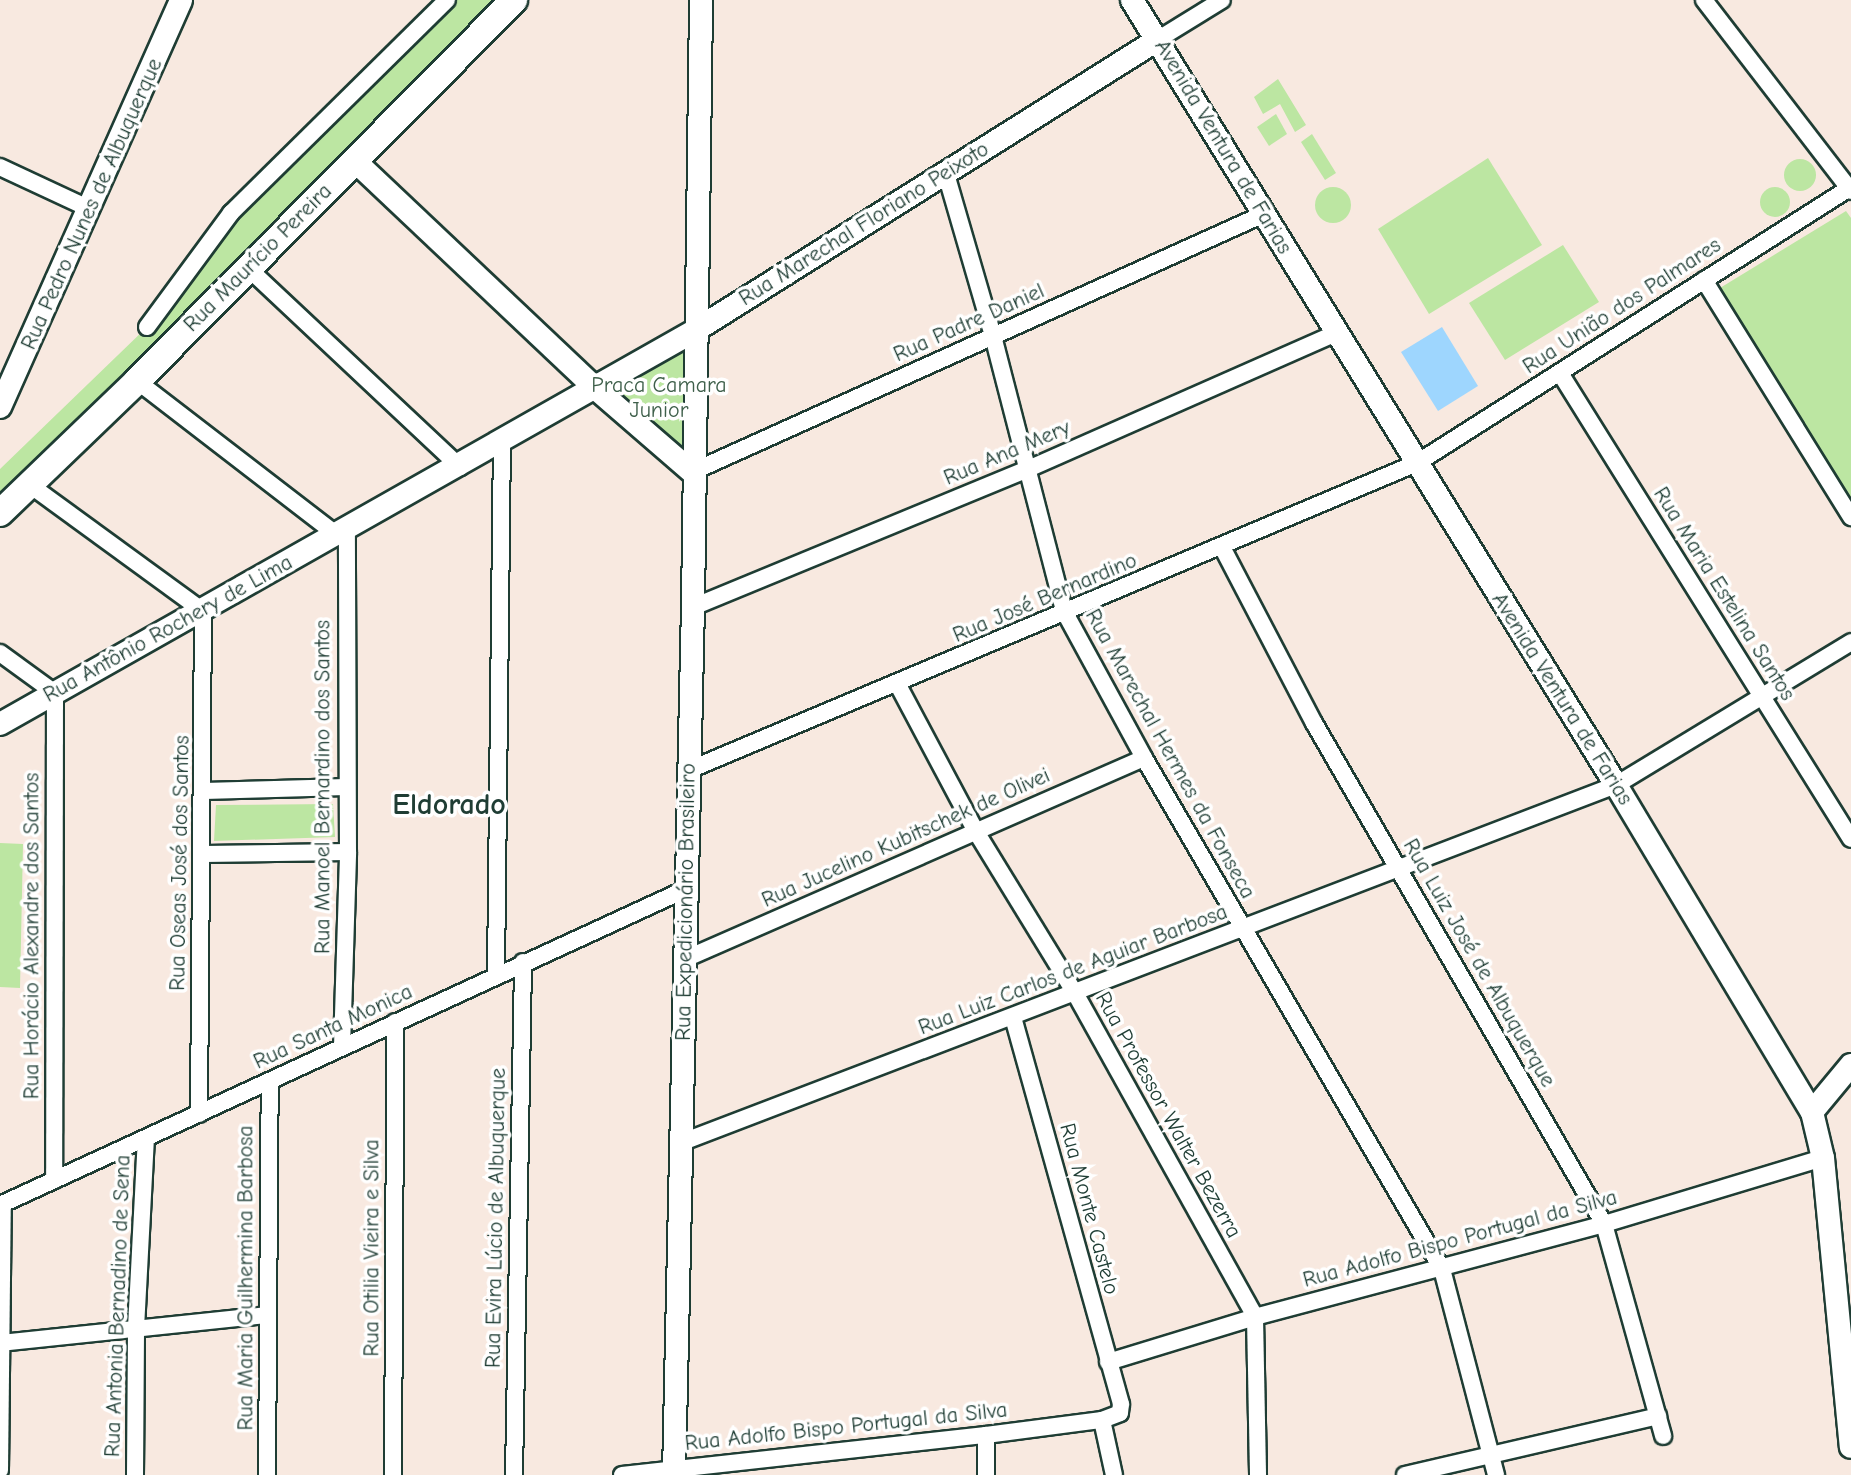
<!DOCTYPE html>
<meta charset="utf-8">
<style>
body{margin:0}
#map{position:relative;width:1851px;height:1475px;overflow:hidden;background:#f8e9e0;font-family:"Comic Neue",sans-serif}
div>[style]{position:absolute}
.green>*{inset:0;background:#bce6a2}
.round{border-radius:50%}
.water>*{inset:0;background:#9ed6fe}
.roads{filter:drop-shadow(2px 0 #1f3d34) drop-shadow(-2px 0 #1f3d34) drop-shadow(0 2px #1f3d34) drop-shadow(0 -2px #1f3d34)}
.minor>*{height:16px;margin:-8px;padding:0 8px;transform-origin:8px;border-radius:8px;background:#fff}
.tertiary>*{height:22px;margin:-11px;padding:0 11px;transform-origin:11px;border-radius:11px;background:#fff}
.primary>*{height:26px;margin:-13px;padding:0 13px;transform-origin:13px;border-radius:13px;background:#fff}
span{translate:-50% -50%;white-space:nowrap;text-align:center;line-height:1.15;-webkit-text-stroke:7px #fff;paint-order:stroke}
.street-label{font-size:22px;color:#1f3d34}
.park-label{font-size:22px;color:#3e5f4a}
.district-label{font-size:30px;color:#1f3d34;font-weight:700}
</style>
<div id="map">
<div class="green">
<div style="clip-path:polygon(447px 0,514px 0,0 513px,0 469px,147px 327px,231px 213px)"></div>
<div style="clip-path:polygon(1278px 79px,1306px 125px,1295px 132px,1280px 104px,1263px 114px,1254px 97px)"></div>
<div style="clip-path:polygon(1276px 114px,1287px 134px,1269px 146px,1257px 127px)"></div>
<div style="clip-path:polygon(1312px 134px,1336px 173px,1325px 180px,1301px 142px)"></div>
<div style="clip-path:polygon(1488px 158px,1542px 245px,1429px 314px,1378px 229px)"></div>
<div class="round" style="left:1784px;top:159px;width:32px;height:32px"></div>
<div class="round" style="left:1315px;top:187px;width:36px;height:36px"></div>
<div class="round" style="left:1760px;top:187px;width:30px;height:30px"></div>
<div style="clip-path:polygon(1846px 211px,1851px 218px,1851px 499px,1720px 288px)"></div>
<div style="clip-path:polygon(1563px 245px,1599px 302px,1505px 360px,1469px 303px)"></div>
<div style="clip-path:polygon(689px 348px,688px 460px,609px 393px)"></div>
<div style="clip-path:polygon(333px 804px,335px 837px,214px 841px,216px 805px)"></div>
<div style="clip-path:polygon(0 843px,23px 844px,20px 988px,0 987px)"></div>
</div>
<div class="water">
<div style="clip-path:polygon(1442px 327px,1478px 386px,1438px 411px,1401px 352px)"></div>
</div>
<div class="roads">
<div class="minor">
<div style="left:1704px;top:0;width:241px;rotate:52.4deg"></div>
<div style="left:1157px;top:40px;width:76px;rotate:-31.6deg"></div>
<div style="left:0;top:167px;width:99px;rotate:25deg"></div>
<div style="left:946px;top:174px;width:169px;rotate:73.8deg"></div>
<div style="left:993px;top:336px;width:284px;rotate:75.5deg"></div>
<div style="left:1064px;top:611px;width:167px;rotate:61.4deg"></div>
<div style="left:1144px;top:758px;width:592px;rotate:59.75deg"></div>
<div style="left:1442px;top:1269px;width:213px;rotate:75.3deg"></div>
<div style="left:248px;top:268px;width:291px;rotate:43.2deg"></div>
<div style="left:1704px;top:280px;width:279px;rotate:58.2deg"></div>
<div style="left:147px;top:327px;width:142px;rotate:-53.6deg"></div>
<div style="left:231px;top:213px;width:303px;rotate:-44.6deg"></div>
<div style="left:1560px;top:373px;width:549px;rotate:58.02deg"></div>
<div style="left:137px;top:381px;width:251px;rotate:37.6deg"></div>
<div style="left:692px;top:472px;width:627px;rotate:-24.28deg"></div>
<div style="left:30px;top:485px;width:214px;rotate:36.1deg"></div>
<div style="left:203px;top:611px;width:503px;rotate:90.46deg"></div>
<div style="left:1222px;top:547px;width:199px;rotate:62.4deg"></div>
<div style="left:1314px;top:723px;width:579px;rotate:59.94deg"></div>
<div style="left:1604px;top:1224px;width:220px;rotate:74.4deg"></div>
<div style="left:693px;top:607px;width:362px;rotate:-22.4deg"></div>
<div style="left:1028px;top:469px;width:337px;rotate:-23.8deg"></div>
<div style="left:0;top:653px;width:68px;rotate:36deg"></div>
<div style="left:55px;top:693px;width:487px;rotate:90.1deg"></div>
<div style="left:898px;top:685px;width:164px;rotate:62deg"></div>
<div style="left:975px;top:830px;width:191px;rotate:58.5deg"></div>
<div style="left:1075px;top:993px;width:371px;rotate:60.9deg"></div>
<div style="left:1255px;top:1317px;width:158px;rotate:88.9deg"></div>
<div style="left:689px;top:770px;width:790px;rotate:-22.87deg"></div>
<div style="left:1417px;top:463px;width:514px;rotate:-32.45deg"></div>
<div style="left:204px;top:791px;width:142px;rotate:-1.6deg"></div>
<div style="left:204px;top:854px;width:144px;rotate:-0.8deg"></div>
<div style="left:685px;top:959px;width:501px;rotate:-23.65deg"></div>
<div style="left:496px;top:974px;width:533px;rotate:-89.36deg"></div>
<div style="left:342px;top:1047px;width:195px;rotate:-88.2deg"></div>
<div style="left:348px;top:852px;width:324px;rotate:-90.2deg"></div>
<div style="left:680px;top:1143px;width:1002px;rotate:-20.93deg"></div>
<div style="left:1616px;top:785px;width:275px;rotate:-31.3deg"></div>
<div style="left:0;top:1205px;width:755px;rotate:-24.73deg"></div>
<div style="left:1px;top:1343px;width:268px;rotate:-6deg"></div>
<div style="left:1108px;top:1362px;width:154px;rotate:-17deg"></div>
<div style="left:1255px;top:1317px;width:361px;rotate:-14.9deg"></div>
<div style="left:1604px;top:1224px;width:229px;rotate:-16.8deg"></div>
<div style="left:1102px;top:1420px;width:56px;rotate:77.7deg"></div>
<div style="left:0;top:1470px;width:266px;rotate:-89.4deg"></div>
<div style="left:135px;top:1475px;width:147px;rotate:-89.6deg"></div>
<div style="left:136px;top:1328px;width:189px;rotate:-87deg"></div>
<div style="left:267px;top:1475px;width:394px;rotate:-89.6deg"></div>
<div style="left:393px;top:1475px;width:453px;rotate:-89.7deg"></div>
<div style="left:514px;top:1475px;width:513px;rotate:-88.99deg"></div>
<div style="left:622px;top:1475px;width:366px;rotate:-6.3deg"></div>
<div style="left:986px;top:1435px;width:117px;rotate:-7.4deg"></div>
<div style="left:1102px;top:1420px;width:19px;rotate:-21deg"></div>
<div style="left:1120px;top:1413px;width:9px;rotate:-84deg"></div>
<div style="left:1121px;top:1404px;width:402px;rotate:-105.6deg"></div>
<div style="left:986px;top:1475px;width:40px;rotate:-90deg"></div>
<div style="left:1405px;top:1475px;width:260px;rotate:-13.1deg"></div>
</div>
<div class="tertiary">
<div style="left:1132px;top:0;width:922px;rotate:58.34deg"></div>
<div style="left:1616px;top:785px;width:381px;rotate:59.1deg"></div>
<div style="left:1812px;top:1112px;width:47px;rotate:76.6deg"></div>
<div style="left:1823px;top:1158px;width:290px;rotate:84.5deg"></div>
<div style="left:355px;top:161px;width:330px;rotate:43.4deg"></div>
<div style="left:595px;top:388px;width:128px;rotate:40.9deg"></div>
<div style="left:0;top:407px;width:445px;rotate:-66deg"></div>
<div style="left:0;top:724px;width:800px;rotate:-29.51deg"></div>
<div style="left:696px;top:330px;width:545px;rotate:-32.17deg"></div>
<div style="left:1812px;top:1112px;width:61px;rotate:-50.3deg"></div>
<div style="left:674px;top:1475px;width:868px;rotate:-88.75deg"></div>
<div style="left:693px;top:607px;width:607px;rotate:-89.24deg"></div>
</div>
<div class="primary">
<div style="left:0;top:513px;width:190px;rotate:-43.9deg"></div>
<div style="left:137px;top:381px;width:536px;rotate:-45.3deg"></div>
</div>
</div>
<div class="street-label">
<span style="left:1223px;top:147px;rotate:59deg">Avenida Ventura de Farias</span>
<span style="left:92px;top:204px;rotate:-66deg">Rua Pedro Nunes de Albuquerque</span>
<span style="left:864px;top:224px;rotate:-32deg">Rua Marechal Floriano Peixoto</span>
<span style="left:258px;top:258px;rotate:-45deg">Rua Maurício Pereira</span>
<span style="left:1622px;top:306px;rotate:-33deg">Rua União dos Palmares</span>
<span style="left:969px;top:323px;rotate:-24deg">Rua Padre Daniel</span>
<span style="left:1007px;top:453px;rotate:-23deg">Rua Ana Mery</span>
<span style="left:1724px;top:594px;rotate:58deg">Rua Maria Estelina Santos</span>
<span style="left:1045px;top:598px;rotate:-23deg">Rua José Bernardino</span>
<span style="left:168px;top:629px;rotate:-29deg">Rua Antônio Rochery de Lima</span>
<span style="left:1562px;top:699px;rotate:58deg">Avenida Ventura de Farias</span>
<span style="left:1170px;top:754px;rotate:61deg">Rua Marechal Hermes da Fonseca</span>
<span style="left:323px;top:787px;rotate:-90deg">Rua Manoel Bernardino dos Santos</span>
<span style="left:906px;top:838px;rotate:-24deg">Rua Jucelino Kubitschek de Olivei</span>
<span style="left:180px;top:863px;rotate:-89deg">Rua Oseas José dos Santos</span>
<span style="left:686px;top:902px;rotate:-89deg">Rua Expedicionário Brasileiro</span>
<span style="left:32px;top:936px;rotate:-90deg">Rua Horácio Alexandre dos Santos</span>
<span style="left:1479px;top:963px;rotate:60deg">Rua Luiz José de Albuquerque</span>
<span style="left:1073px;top:970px;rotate:-21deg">Rua Luiz Carlos de Aguiar Barbosa</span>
<span style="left:333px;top:1027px;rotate:-25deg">Rua Santa Monica</span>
<span style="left:1168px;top:1115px;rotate:61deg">Rua Professor Walter Bezerra</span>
<span style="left:1089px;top:1209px;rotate:75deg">Rua Monte Castelo</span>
<span style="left:496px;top:1218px;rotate:-89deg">Rua Evira Lúcio de Albuquerque</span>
<span style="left:1460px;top:1239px;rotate:-15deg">Rua Adolfo Bispo Portugal da Silva</span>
<span style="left:372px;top:1248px;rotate:-90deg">Rua Otilia Vieira e Silva</span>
<span style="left:246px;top:1278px;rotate:-90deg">Rua Maria Guilhermina Barbosa</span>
<span style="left:118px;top:1306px;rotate:-88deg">Rua Antonia Bernadino de Sena</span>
<span style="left:846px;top:1427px;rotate:-6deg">Rua Adolfo Bispo Portugal da Silva</span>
</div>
<div class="park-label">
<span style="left:659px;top:398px">Praca Camara<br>Junior</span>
</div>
<div class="district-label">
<span style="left:449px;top:805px">Eldorado</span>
</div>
</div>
